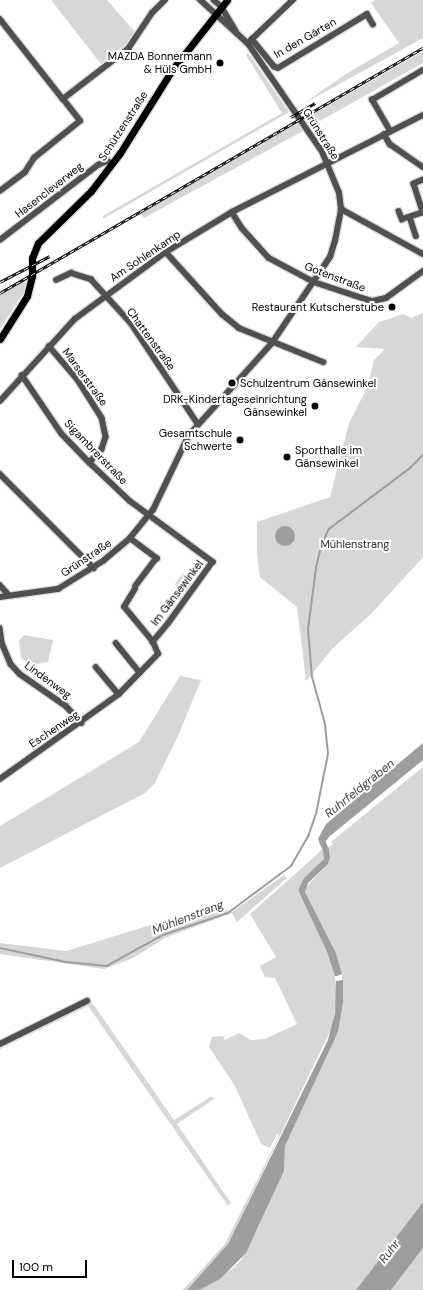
<!DOCTYPE html>
<meta charset="utf-8">
<style>
body{margin:0}
#map{position:relative;width:423px;height:1290px;overflow:hidden;background:#fff;font-family:"DM Sans",sans-serif}
div>[style]{position:absolute}
.green>*{inset:0;background:#d7d7d7}
.water>*{inset:0;background:#9e9e9e}
.round{border-radius:50%}
.stream>*{height:1.5px;margin:-0.75px;padding:0 0.75px;transform-origin:0.75px;border-radius:0.75px;background:#9e9e9e}
.canal>*{height:5.5px;margin:-2.75px;padding:0 2.75px;transform-origin:2.75px;border-radius:2.75px;background:#9e9e9e}
.roads{filter:drop-shadow(1px 0 #dbdbdb) drop-shadow(-1px 0 #dbdbdb) drop-shadow(0 1px #dbdbdb) drop-shadow(0 -1px #dbdbdb)}
.minor>*{height:5.5px;margin:-2.75px;padding:0 2.75px;transform-origin:2.75px;border-radius:2.75px;background:#505050}
.major>*{height:7px;margin:-3.5px;padding:0 3.5px;transform-origin:3.5px;border-radius:3.5px;background:#000}
.rail>*{height:3px;margin-top:-1.5px;transform-origin:0;background:repeating-linear-gradient(90deg,#fff 0 4.5px,#000 0 9px);box-sizing:border-box;border-block:1px solid #000}
.dots>*{width:11px;height:11px;translate:-50% -50%;box-sizing:border-box;border:2px solid #fff;border-radius:50%}
span{translate:-50% -50%;white-space:nowrap;text-align:center;line-height:1.15;-webkit-text-stroke:4px #fff;paint-order:stroke}
.street-label{font-size:11px;color:#000}
.poi-label{font-size:11px;color:#000}
.right{translate:-100% -50%;text-align:right}
.left{translate:0 -50%;text-align:left}
.park-label{font-size:11px;color:#2e2e2e}
.water-label{font-size:12px;color:#3f3f3f;font-style:italic}
.scale{position:absolute;left:12px;top:1260px;width:75px;height:18px;box-sizing:border-box;border:2px solid #000;border-top:0;padding-left:5px;font-size:12px;line-height:14px;white-space:nowrap;color:#000;-webkit-text-stroke:3px #fff;paint-order:stroke}
</style>
<div id="map">
<div class="green">
<div style="clip-path:polygon(51px 0,107px 0,136px 33px,127px 44px,101px 64px)"></div>
<div style="clip-path:polygon(375px 0,423px 0,423px 38px,303px 104px,346px 74px,399px 43px,371px 3px)"></div>
<div style="clip-path:polygon(423px 51px,423px 63px,414px 68px,311px 126px,305px 119px)"></div>
<div style="clip-path:polygon(248px 53px,289px 112px,103px 219px,103px 216px,282px 113px,246px 55px)"></div>
<div style="clip-path:polygon(297px 123px,303px 131px,144px 218px,140px 214px)"></div>
<div style="clip-path:polygon(29px 277px,26px 289px,0 329px,0 295px)"></div>
<div style="clip-path:polygon(423px 313px,423px 557px,372px 613px,333px 648px,306px 681px,297px 607px,260px 577px,257px 555px,257px 522px,330px 497px,349px 423px,367px 388px,374px 360px,385px 349px,356px 347px,379px 322px,403px 314px,411px 318px)"></div>
<div style="clip-path:polygon(183px 573px,196px 582px,187px 594px,175px 584px)"></div>
<div style="clip-path:polygon(24px 635px,53px 640px,48px 662px,32px 665px,21px 658px,19px 641px)"></div>
<div style="clip-path:polygon(180px 676px,201px 680px,178px 736px,155px 783px,145px 793px,0 868px,0 826px,139px 742px)"></div>
<div style="clip-path:polygon(423px 767px,423px 1202px,356px 1290px,199px 1290px,232px 1269px,241px 1260px,256px 1232px,284px 1171px,285px 1146px,338px 1032px,343px 1003px,342px 974px,336px 953px,305px 892px,306px 887px,328px 864px,328px 847px,333px 845px,331px 842px)"></div>
<div style="clip-path:polygon(323px 849px,324px 859px,304px 878px,298px 890px,327px 952px,335px 976px,337px 996px,332px 1027px,228px 1244px,219px 1256px,187px 1290px,183px 1290px,225px 1244px,279px 1136px,277px 1133px,270px 1148px,261px 1144px,235px 1086px,209px 1047px,212px 1037px,223px 1036px,225px 1040px,239px 1033px,251px 1040px,265px 1039px,297px 1024px,275px 978px,265px 977px,260px 966px,276px 957px,250px 914px)"></div>
<div style="clip-path:polygon(284px 875px,287px 878px,237px 922px,232px 913px,165px 938px,133px 958px,104px 969px,0 954px,0 943px,66px 951px,196px 911px,216px 907px,232px 912px)"></div>
<div style="clip-path:polygon(91px 1001px,174px 1120px,212px 1096px,214px 1099px,177px 1124px,231px 1203px,228px 1206px,88px 1006px,0 1049px,0 1046px)"></div>
<div style="clip-path:polygon(423px 1248px,423px 1290px,391px 1290px,422px 1249px)"></div>
</div>
<div class="water">
<div class="round" style="left:275px;top:526px;width:20px;height:20px"></div>
<div style="clip-path:polygon(423px 743px,423px 760px,330px 836px,321px 846px,318px 839px,326px 824px)"></div>
<div style="clip-path:polygon(328px 847px,330px 857px,328px 864px,308px 883px,305px 892px,336px 953px,342px 974px,337px 976px,335px 976px,327px 952px,298px 890px,304px 878px,324px 859px,323px 851px)"></div>
<div style="clip-path:polygon(343px 980px,343px 1003px,338px 1032px,285px 1146px,284px 1171px,246px 1253px,220px 1279px,199px 1290px,187px 1290px,228px 1244px,328px 1040px,335px 1013px,336px 981px)"></div>
<div style="clip-path:polygon(423px 1202px,423px 1248px,391px 1290px,356px 1290px)"></div>
</div>
<div class="stream">
<div style="left:0;top:948px;width:67px;rotate:12deg"></div>
<div style="left:66px;top:962px;width:41px;rotate:5.6deg"></div>
<div style="left:107px;top:966px;width:64px;rotate:-29deg"></div>
<div style="left:163px;top:935px;width:69px;rotate:-18.7deg"></div>
<div style="left:228px;top:913px;width:79px;rotate:-36.7deg"></div>
<div style="left:291px;top:866px;width:34px;rotate:-60deg"></div>
<div style="left:308px;top:837px;width:24px;rotate:-71deg"></div>
<div style="left:316px;top:814px;width:61px;rotate:-78.7deg"></div>
<div style="left:328px;top:754px;width:30px;rotate:-96deg"></div>
<div style="left:325px;top:724px;width:49px;rotate:-105.5deg"></div>
<div style="left:312px;top:677px;width:48px;rotate:-94.8deg"></div>
<div style="left:308px;top:629px;width:62px;rotate:-82.5deg"></div>
<div style="left:316px;top:568px;width:23px;rotate:-77deg"></div>
<div style="left:321px;top:546px;width:19px;rotate:-65deg"></div>
<div style="left:329px;top:529px;width:100px;rotate:-36.9deg"></div>
<div style="left:409px;top:469px;width:20px;rotate:-45deg"></div>
</div>
<div class="canal">
<div style="left:324px;top:837px;width:5px;rotate:101deg"></div>
<div style="left:323px;top:842px;width:8px;rotate:67deg"></div>
</div>
<div class="roads">
<div class="minor">
<div style="left:214px;top:0;width:9px;rotate:41deg"></div>
<div style="left:221px;top:6px;width:29px;rotate:59deg"></div>
<div style="left:0;top:19px;width:102px;rotate:51.8deg"></div>
<div style="left:63px;top:99px;width:82px;rotate:-37.6deg"></div>
<div style="left:128px;top:49px;width:43px;rotate:-56.3deg"></div>
<div style="left:152px;top:13px;width:18px;rotate:-45deg"></div>
<div style="left:252px;top:39px;width:35px;rotate:51deg"></div>
<div style="left:274px;top:66px;width:4px;rotate:27deg"></div>
<div style="left:278px;top:68px;width:104px;rotate:-31.2deg"></div>
<div style="left:367px;top:14px;width:12px;rotate:59deg"></div>
<div style="left:249px;top:42px;width:61px;rotate:-43.7deg"></div>
<div style="left:390px;top:131px;width:36px;rotate:-120deg"></div>
<div style="left:372px;top:100px;width:59px;rotate:-30.5deg"></div>
<div style="left:384px;top:134px;width:12px;rotate:59deg"></div>
<div style="left:390px;top:144px;width:40px;rotate:34.9deg"></div>
<div style="left:423px;top:180px;width:10px;rotate:156deg"></div>
<div style="left:414px;top:184px;width:28px;rotate:72deg"></div>
<div style="left:0;top:191px;width:31px;rotate:-37deg"></div>
<div style="left:25px;top:172px;width:17px;rotate:-57deg"></div>
<div style="left:34px;top:158px;width:59px;rotate:-38.8deg"></div>
<div style="left:80px;top:121px;width:28px;rotate:-128deg"></div>
<div style="left:341px;top:209px;width:94px;rotate:28.8deg"></div>
<div style="left:399px;top:211px;width:9px;rotate:69deg"></div>
<div style="left:402px;top:219px;width:22px;rotate:-18deg"></div>
<div style="left:232px;top:212px;width:19px;rotate:58deg"></div>
<div style="left:242px;top:228px;width:40px;rotate:48deg"></div>
<div style="left:269px;top:258px;width:51px;rotate:28.1deg"></div>
<div style="left:314px;top:282px;width:54px;rotate:18.4deg"></div>
<div style="left:365px;top:299px;width:8px;rotate:14deg"></div>
<div style="left:373px;top:301px;width:13px;rotate:-13deg"></div>
<div style="left:386px;top:298px;width:46px;rotate:-36.1deg"></div>
<div style="left:410px;top:217px;width:20px;rotate:72deg"></div>
<div style="left:0;top:240px;width:123px;rotate:-37.4deg"></div>
<div style="left:98px;top:165px;width:10px;rotate:-24deg"></div>
<div style="left:107px;top:161px;width:5px;rotate:22deg"></div>
<div style="left:166px;top:252px;width:84px;rotate:47.9deg"></div>
<div style="left:222px;top:314px;width:22px;rotate:39deg"></div>
<div style="left:239px;top:328px;width:91px;rotate:22deg"></div>
<div style="left:56px;top:280px;width:17px;rotate:-25deg"></div>
<div style="left:71px;top:273px;width:21px;rotate:17deg"></div>
<div style="left:91px;top:279px;width:59px;rotate:47.7deg"></div>
<div style="left:131px;top:323px;width:121px;rotate:56.4deg"></div>
<div style="left:49px;top:346px;width:45px;rotate:49.5deg"></div>
<div style="left:78px;top:380px;width:45px;rotate:57.7deg"></div>
<div style="left:102px;top:418px;width:19px;rotate:78deg"></div>
<div style="left:106px;top:437px;width:13px;rotate:108deg"></div>
<div style="left:102px;top:449px;width:18px;rotate:131deg"></div>
<div style="left:22px;top:375px;width:71px;rotate:55.9deg"></div>
<div style="left:62px;top:434px;width:40px;rotate:46deg"></div>
<div style="left:90px;top:463px;width:55px;rotate:43.5deg"></div>
<div style="left:130px;top:501px;width:103px;rotate:36.3deg"></div>
<div style="left:213px;top:562px;width:75px;rotate:125.8deg"></div>
<div style="left:169px;top:623px;width:25px;rotate:130deg"></div>
<div style="left:0;top:401px;width:111px;rotate:-47.6deg"></div>
<div style="left:75px;top:319px;width:113px;rotate:-36.4deg"></div>
<div style="left:166px;top:252px;width:77px;rotate:-31.2deg"></div>
<div style="left:232px;top:212px;width:214px;rotate:-26.9deg"></div>
<div style="left:0;top:474px;width:133px;rotate:45deg"></div>
<div style="left:130px;top:538px;width:34px;rotate:37deg"></div>
<div style="left:157px;top:558px;width:35px;rotate:127deg"></div>
<div style="left:0;top:585px;width:13px;rotate:48deg"></div>
<div style="left:0;top:597px;width:59px;rotate:-7.9deg"></div>
<div style="left:58px;top:589px;width:53px;rotate:-31.9deg"></div>
<div style="left:103px;top:561px;width:35px;rotate:-40deg"></div>
<div style="left:130px;top:538px;width:36px;rotate:-51deg"></div>
<div style="left:153px;top:510px;width:83px;rotate:-64.4deg"></div>
<div style="left:189px;top:435px;width:124px;rotate:-47.9deg"></div>
<div style="left:272px;top:343px;width:104px;rotate:-56deg"></div>
<div style="left:330px;top:257px;width:17px;rotate:-73deg"></div>
<div style="left:335px;top:241px;width:33px;rotate:-79deg"></div>
<div style="left:341px;top:209px;width:16px;rotate:-97deg"></div>
<div style="left:339px;top:193px;width:44px;rotate:-112.5deg"></div>
<div style="left:322px;top:152px;width:131px;rotate:-124.4deg"></div>
<div style="left:248px;top:44px;width:65px;rotate:-137.5deg"></div>
<div style="left:0;top:628px;width:15px;rotate:82deg"></div>
<div style="left:2px;top:643px;width:23px;rotate:67deg"></div>
<div style="left:11px;top:664px;width:13px;rotate:48deg"></div>
<div style="left:20px;top:674px;width:56px;rotate:34.8deg"></div>
<div style="left:66px;top:706px;width:23px;rotate:47deg"></div>
<div style="left:116px;top:643px;width:38px;rotate:51deg"></div>
<div style="left:96px;top:667px;width:35px;rotate:50deg"></div>
<div style="left:0;top:779px;width:146px;rotate:-35.5deg"></div>
<div style="left:119px;top:694px;width:56px;rotate:-45.7deg"></div>
<div style="left:158px;top:654px;width:13px;rotate:-113deg"></div>
<div style="left:153px;top:642px;width:45px;rotate:-129.6deg"></div>
<div style="left:124px;top:607px;width:21px;rotate:-59deg"></div>
<div style="left:0;top:1044px;width:97px;rotate:-26.3deg"></div>
</div>
<div class="major">
<div style="left:0;top:339px;width:51px;rotate:-57.9deg"></div>
<div style="left:27px;top:296px;width:21px;rotate:-76deg"></div>
<div style="left:32px;top:276px;width:18px;rotate:-90deg"></div>
<div style="left:32px;top:258px;width:16px;rotate:-68deg"></div>
<div style="left:38px;top:243px;width:74px;rotate:-44.5deg"></div>
<div style="left:91px;top:191px;width:48px;rotate:-52.7deg"></div>
<div style="left:120px;top:153px;width:98px;rotate:-57.9deg"></div>
<div style="left:172px;top:70px;width:89px;rotate:-51.8deg"></div>
</div>
</div>
<div class="rail">
<div style="left:291px;top:117px;width:28px;rotate:-30deg"></div>
<div style="left:0;top:282px;width:56px;rotate:-27.5deg"></div>
<div style="left:0;top:293px;width:489px;rotate:-30.1deg"></div>
</div>
<div class="dots">
<div style="left:220px;top:63px;background:#000"></div>
<div style="left:392px;top:307px;background:#000"></div>
<div style="left:232px;top:383px;background:#000"></div>
<div style="left:315px;top:406px;background:#000"></div>
<div style="left:240px;top:440px;background:#000"></div>
<div style="left:287px;top:457px;background:#000"></div>
</div>
<div class="street-label">
<span style="left:305px;top:38px;rotate:-30deg">In den Gärten</span>
<span style="left:123px;top:126px;rotate:-57deg">Schützenstraße</span>
<span style="left:321px;top:134px;rotate:58deg">Grünstraße</span>
<span style="left:49px;top:190px;rotate:-38deg">Hasencleverweg</span>
<span style="left:145px;top:256px;rotate:-34deg">Am Sohlenkamp</span>
<span style="left:335px;top:277px;rotate:21deg">Gotenstraße</span>
<span style="left:151px;top:339px;rotate:54deg">Chattenstraße</span>
<span style="left:85px;top:377px;rotate:54deg">Marserstraße</span>
<span style="left:96px;top:452px;rotate:46deg">Sigambrerstraße</span>
<span style="left:86px;top:558px;rotate:-34deg">Grünstraße</span>
<span style="left:177px;top:593px;rotate:-53deg">Im Gänsewinkel</span>
<span style="left:48px;top:680px;rotate:36deg">Lindenweg</span>
<span style="left:54px;top:729px;rotate:-34deg">Eschenweg</span>
</div>
<div class="poi-label">
<span class="right" style="left:212px;top:63px">MAZDA Bonnermann<br>&amp; Hüls GmbH</span>
<span class="right" style="left:384px;top:307px">Restaurant Kutscherstube</span>
<span class="left" style="left:240px;top:383px">Schulzentrum Gänsewinkel</span>
<span class="right" style="left:307px;top:406px">DRK-Kindertageseinrichtung<br>Gänsewinkel</span>
<span class="right" style="left:232px;top:440px">Gesamtschule<br>Schwerte</span>
<span class="left" style="left:295px;top:457px">Sporthalle im<br>Gänsewinkel</span>
</div>
<div class="park-label">
<span style="left:355px;top:544px">Mühlenstrang</span>
</div>
<div class="water-label">
<span style="left:360px;top:789px;rotate:-39deg">Ruhrfeldgraben</span>
<span style="left:188px;top:918px;rotate:-21deg">Mühlenstrang</span>
<span style="left:390px;top:1252px;rotate:-52deg">Ruhr</span>
</div>
<div class="scale">100 m</div>
</div>
